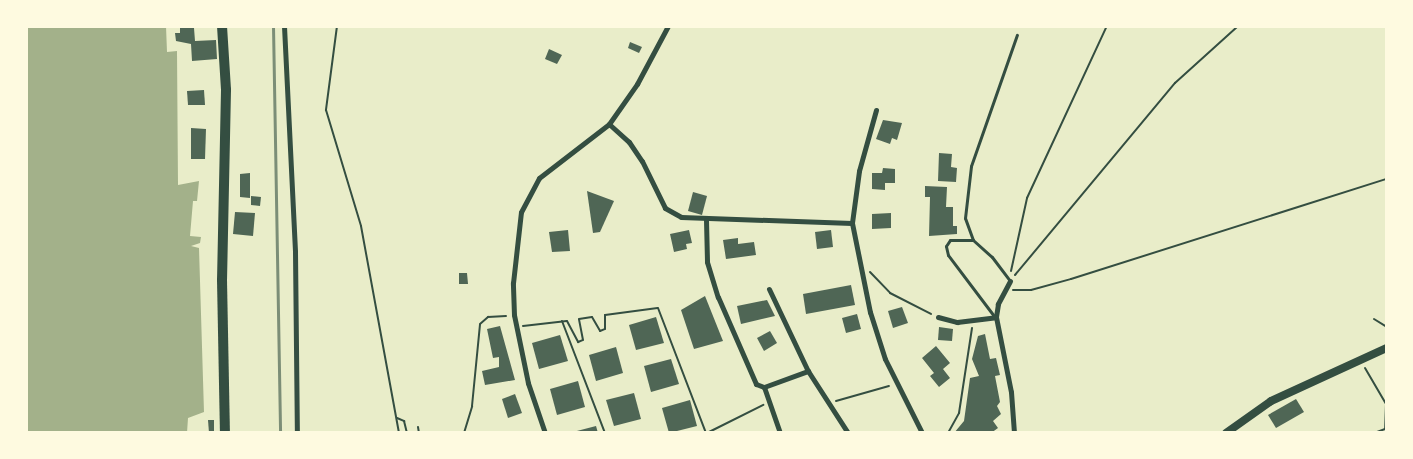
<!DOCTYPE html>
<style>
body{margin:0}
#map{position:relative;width:1413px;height:459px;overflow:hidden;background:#e9edc9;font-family:Quicksand,sans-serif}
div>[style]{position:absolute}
.water>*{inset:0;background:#a3b18a}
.building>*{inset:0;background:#4f6655}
.path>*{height:2px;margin:-1px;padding:0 1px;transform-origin:1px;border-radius:1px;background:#344e41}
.service>*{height:3px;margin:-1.5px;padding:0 1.5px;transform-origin:1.5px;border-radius:1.5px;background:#344e41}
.minor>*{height:5px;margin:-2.5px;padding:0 2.5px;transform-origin:2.5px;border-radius:2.5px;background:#344e41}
.tertiary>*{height:8px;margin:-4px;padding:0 4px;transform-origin:4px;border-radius:4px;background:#344e41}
.primary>*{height:10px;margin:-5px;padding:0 5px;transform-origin:5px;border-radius:5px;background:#344e41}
.rail>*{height:3px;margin:-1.5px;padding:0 1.5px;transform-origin:1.5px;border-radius:1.5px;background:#7c8e77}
span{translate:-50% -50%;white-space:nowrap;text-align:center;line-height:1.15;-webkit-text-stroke:5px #fefae0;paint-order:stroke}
.frame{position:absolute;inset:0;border:28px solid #fefae0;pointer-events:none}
</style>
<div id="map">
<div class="water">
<div style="clip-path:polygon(26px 26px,166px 26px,167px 52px,177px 51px,178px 185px,199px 181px,197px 201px,193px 201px,190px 236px,201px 237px,200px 243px,191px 246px,199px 248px,204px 412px,188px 418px,187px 433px,26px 433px)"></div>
</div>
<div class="building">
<div style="clip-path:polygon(180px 27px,194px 28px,195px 41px,216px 40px,217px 59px,192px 61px,191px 44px,176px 41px,175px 33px,180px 33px)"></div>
<div style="clip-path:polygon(630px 42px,642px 47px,639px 53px,628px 48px)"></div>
<div style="clip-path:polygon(549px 49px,562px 55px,557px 64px,545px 59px)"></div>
<div style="clip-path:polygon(204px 90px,205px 105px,188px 105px,187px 91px)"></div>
<div style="clip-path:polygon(883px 120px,902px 123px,897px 140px,892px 138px,890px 144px,876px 139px)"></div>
<div style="clip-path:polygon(191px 128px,206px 129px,205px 159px,191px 159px)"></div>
<div style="clip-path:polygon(939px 153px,952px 154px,951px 167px,957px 168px,956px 182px,938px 181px)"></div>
<div style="clip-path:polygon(883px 168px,895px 169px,895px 183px,885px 183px,885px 190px,872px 189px,872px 173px,882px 173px)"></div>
<div style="clip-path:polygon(250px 173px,250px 198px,240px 197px,240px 174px)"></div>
<div style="clip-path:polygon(925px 186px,947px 187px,946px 207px,953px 207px,953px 226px,957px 226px,957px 234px,929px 236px,930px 197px,925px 197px)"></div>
<div style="clip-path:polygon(587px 191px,614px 201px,600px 232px,593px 233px)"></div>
<div style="clip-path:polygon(693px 192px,707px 196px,702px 215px,688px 211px)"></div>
<div style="clip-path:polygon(251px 196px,261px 197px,260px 206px,251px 205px)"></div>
<div style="clip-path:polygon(235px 212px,255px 213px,253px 236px,233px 234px)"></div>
<div style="clip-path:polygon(891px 213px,891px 228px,872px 229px,872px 214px)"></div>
<div style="clip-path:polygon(568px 230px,570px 251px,552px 252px,549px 232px)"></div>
<div style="clip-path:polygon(689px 230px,692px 243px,686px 244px,687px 249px,674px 252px,670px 234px)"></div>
<div style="clip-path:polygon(831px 230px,833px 247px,817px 249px,815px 232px)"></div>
<div style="clip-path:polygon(738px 238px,738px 244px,754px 242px,756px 255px,726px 259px,723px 240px)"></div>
<div style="clip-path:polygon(459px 273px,467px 273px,468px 284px,459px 284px)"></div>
<div style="clip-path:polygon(851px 285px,855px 305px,806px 314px,803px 294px)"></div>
<div style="clip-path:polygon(705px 296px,723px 341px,694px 349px,681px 310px)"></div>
<div style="clip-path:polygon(767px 300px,775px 316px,741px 324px,737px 306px)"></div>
<div style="clip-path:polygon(902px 307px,908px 323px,893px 328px,888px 311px)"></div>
<div style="clip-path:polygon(857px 314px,861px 329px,846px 333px,842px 318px)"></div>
<div style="clip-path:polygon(656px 317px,664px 343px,636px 350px,629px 325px)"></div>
<div style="clip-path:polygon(500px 326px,515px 380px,485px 385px,482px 371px,499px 367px,499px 357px,493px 358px,487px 329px)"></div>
<div style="clip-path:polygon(939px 327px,953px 329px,952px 341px,938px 340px)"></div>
<div style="clip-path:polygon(770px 331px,777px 343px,764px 351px,757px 338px)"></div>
<div style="clip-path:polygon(985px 334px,990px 359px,996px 358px,1000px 375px,995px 376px,1000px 402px,997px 406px,1001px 414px,993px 421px,998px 428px,991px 433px,954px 433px,964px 421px,970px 378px,979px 376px,972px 359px,978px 336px)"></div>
<div style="clip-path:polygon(560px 335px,568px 361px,539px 369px,532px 343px)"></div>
<div style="clip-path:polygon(936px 346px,950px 363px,943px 369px,950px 378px,939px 387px,930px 376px,934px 373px,922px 358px)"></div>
<div style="clip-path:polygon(616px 347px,623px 373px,596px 381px,589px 355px)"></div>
<div style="clip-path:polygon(671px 359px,679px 384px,651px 392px,644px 366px)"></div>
<div style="clip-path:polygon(578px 381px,585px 407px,557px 415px,550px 389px)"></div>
<div style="clip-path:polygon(634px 393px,641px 419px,614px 426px,606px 400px)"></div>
<div style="clip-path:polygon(515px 394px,522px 413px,508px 418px,502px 399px)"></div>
<div style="clip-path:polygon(1296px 399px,1304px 412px,1276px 428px,1268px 415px)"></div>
<div style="clip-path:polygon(690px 400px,697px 426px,669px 433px,662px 408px)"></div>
<div style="clip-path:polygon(208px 420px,214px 420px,214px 433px,209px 433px)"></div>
<div style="clip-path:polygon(596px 426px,598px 433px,573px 433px,573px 432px)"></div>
</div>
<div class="path">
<div style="left:337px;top:26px;width:85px;rotate:97.5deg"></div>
<div style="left:326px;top:110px;width:121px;rotate:73.2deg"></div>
<div style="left:361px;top:226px;width:210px;rotate:79.6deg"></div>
<div style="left:1011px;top:271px;width:75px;rotate:-77.6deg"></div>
<div style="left:1027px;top:198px;width:190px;rotate:-65.1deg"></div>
<div style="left:870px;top:272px;width:29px;rotate:46deg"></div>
<div style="left:890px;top:293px;width:46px;rotate:27.1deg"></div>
<div style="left:1015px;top:275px;width:250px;rotate:-50.2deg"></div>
<div style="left:1175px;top:83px;width:85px;rotate:-42.1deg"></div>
<div style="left:1013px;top:290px;width:18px"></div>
<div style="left:1031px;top:290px;width:41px;rotate:-15.4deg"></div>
<div style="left:1071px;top:279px;width:331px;rotate:-17.6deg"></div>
<div style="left:1374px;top:319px;width:15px;rotate:32deg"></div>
<div style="left:562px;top:321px;width:120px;rotate:69deg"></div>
<div style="left:523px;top:326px;width:44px;rotate:-6.5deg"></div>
<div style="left:567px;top:321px;width:24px;rotate:62deg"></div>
<div style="left:578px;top:342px;width:5px;rotate:-22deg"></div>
<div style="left:583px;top:340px;width:21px;rotate:-101deg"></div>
<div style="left:579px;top:319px;width:13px;rotate:-9deg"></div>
<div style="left:592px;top:317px;width:16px;rotate:60deg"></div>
<div style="left:600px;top:331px;width:5px;rotate:-22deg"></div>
<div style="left:605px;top:329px;width:14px;rotate:-90deg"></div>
<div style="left:605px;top:315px;width:53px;rotate:-7.5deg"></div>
<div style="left:658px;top:308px;width:134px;rotate:69deg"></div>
<div style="left:1365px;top:368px;width:42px;rotate:59.7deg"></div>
<div style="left:1386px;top:404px;width:25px;rotate:92deg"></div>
<div style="left:1385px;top:429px;width:12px;rotate:160deg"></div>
<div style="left:836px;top:401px;width:55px;rotate:-15.8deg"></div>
<div style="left:397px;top:418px;width:8px;rotate:23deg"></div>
<div style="left:404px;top:421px;width:12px;rotate:76deg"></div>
<div style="left:418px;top:427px;width:6px;rotate:81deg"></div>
<div style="left:464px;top:433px;width:28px;rotate:-73deg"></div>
<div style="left:472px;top:406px;width:82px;rotate:-84.4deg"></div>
<div style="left:480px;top:324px;width:11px;rotate:-41deg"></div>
<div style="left:488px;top:317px;width:18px;rotate:-3deg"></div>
<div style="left:707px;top:433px;width:63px;rotate:-26.6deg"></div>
<div style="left:948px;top:433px;width:23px;rotate:-61deg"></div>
<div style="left:959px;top:413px;width:86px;rotate:-81.3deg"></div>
</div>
<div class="service">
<div style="left:973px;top:240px;width:23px;rotate:-110deg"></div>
<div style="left:965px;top:218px;width:52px;rotate:-83.4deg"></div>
<div style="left:971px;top:166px;width:139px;rotate:-70.7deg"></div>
<div style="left:994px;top:316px;width:76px;rotate:-127deg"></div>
<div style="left:948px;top:255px;width:9px;rotate:-103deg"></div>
<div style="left:946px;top:246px;width:7px;rotate:-56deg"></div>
<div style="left:950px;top:240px;width:23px"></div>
<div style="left:973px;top:240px;width:25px;rotate:42deg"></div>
<div style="left:992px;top:257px;width:30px;rotate:53deg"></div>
</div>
<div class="minor">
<div style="left:284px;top:26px;width:226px;rotate:87.2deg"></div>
<div style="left:295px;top:252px;width:181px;rotate:89.4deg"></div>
<div style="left:876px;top:110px;width:63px;rotate:105.6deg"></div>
<div style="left:859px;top:171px;width:52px;rotate:97.7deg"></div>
<div style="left:852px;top:223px;width:91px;rotate:78.6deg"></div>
<div style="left:870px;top:312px;width:49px;rotate:72.3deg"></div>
<div style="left:885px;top:359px;width:83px;rotate:63.4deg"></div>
<div style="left:609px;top:124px;width:27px;rotate:42deg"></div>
<div style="left:629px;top:142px;width:23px;rotate:56deg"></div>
<div style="left:642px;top:161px;width:52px;rotate:63.9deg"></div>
<div style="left:665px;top:208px;width:18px;rotate:29deg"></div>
<div style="left:681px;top:217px;width:171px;rotate:2deg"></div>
<div style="left:706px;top:220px;width:42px;rotate:88.6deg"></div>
<div style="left:707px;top:262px;width:37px;rotate:73deg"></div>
<div style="left:718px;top:297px;width:95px;rotate:66.4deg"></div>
<div style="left:756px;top:384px;width:9px;rotate:21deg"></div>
<div style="left:764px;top:387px;width:49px;rotate:70.8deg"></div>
<div style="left:1010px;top:281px;width:26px;rotate:118deg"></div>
<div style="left:998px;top:304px;width:13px;rotate:99deg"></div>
<div style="left:996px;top:317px;width:76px;rotate:78.7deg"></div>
<div style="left:1011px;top:392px;width:41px;rotate:85.8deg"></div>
<div style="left:769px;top:289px;width:91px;rotate:64.6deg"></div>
<div style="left:808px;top:371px;width:74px;rotate:57.2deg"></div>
<div style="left:938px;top:317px;width:20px;rotate:15deg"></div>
<div style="left:957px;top:322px;width:39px;rotate:-7deg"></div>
<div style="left:764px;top:387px;width:47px;rotate:-20deg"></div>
<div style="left:545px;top:433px;width:53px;rotate:-108.8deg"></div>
<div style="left:528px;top:383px;width:69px;rotate:-101.6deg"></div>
<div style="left:514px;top:315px;width:32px;rotate:-92deg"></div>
<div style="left:513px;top:283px;width:71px;rotate:-83.6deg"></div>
<div style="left:521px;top:212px;width:38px;rotate:-62deg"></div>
<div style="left:539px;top:178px;width:88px;rotate:-37.6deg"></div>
<div style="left:609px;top:124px;width:49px;rotate:-55deg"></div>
<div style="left:637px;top:84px;width:66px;rotate:-61.9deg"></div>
</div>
<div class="tertiary">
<div style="left:1226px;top:433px;width:55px;rotate:-35.4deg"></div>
<div style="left:1271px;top:401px;width:128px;rotate:-24.6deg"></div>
</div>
<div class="primary">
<div style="left:222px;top:26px;width:64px;rotate:86.4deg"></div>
<div style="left:226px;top:90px;width:190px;rotate:91.2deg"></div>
<div style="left:222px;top:280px;width:153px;rotate:88.9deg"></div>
</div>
<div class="rail">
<div style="left:273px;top:26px;width:407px;rotate:89deg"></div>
</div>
<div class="frame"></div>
</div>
